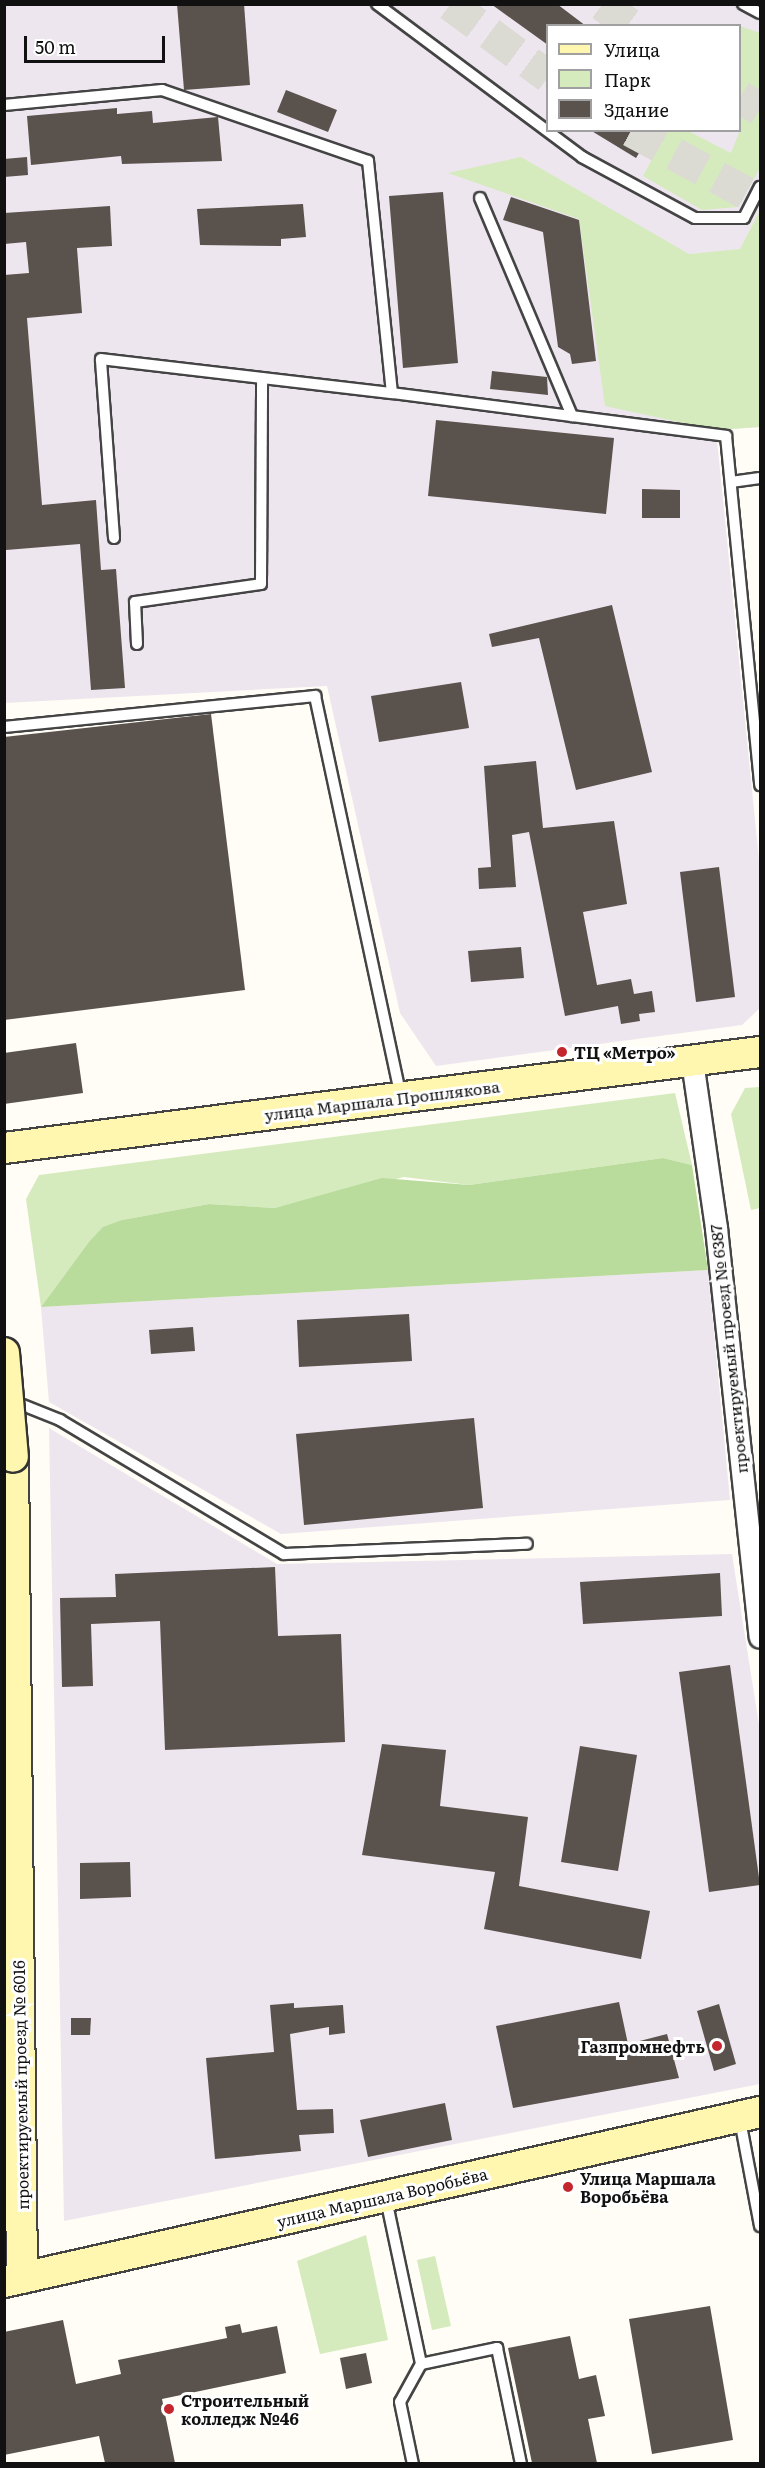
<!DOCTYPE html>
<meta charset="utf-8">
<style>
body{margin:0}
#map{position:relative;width:765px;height:2468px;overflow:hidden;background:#fffdf5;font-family:Literata,serif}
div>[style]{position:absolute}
.industrial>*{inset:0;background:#eee6ef}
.green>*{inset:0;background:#d5ebbd}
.forest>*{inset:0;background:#b9dc9c}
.building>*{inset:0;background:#5a524d}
.primary-tunnel>*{height:33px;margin-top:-16.5px;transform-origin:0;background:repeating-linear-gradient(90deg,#dbdad3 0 33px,transparent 0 49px)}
.roads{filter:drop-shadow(2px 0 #444) drop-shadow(-2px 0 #444) drop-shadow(0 2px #444) drop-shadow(0 -2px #444)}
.lane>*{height:10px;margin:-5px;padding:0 5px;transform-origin:5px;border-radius:5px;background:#fff}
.street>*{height:21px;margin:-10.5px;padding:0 10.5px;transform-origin:10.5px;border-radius:10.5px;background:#fff}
.secondary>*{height:30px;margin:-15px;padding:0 15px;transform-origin:15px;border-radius:15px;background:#fff6b0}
.bridges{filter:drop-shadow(2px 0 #333) drop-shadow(-2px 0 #333) drop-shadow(0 2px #333) drop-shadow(0 -2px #333)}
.secondary-bridge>*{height:30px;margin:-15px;padding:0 15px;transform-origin:15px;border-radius:15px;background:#fff6b0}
.dots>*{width:16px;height:16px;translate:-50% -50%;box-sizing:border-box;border:3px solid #fff;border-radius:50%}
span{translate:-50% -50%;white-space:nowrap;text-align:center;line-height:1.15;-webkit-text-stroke:6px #fff;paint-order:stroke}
.poi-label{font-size:16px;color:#111;font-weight:700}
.left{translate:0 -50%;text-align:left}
.right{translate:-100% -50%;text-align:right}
.street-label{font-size:16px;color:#111}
.frame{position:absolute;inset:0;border:6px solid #111;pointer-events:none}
.legend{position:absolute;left:546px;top:24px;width:195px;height:108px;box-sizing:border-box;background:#fff;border:2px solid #a0a0a0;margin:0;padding:8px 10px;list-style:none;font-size:18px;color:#111}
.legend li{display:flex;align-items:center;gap:12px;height:30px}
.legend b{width:30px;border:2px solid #a0a0a0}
.scale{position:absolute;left:24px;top:36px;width:141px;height:27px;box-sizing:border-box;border:3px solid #111;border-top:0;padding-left:8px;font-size:18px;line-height:21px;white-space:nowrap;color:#111;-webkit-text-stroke:4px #fff;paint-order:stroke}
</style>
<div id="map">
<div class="industrial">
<div style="clip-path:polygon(evenodd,5px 5px,760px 5px,760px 210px,740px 250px,691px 254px,760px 427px,716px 430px,760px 870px,760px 1008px,742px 1025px,436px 1066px,400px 1013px,327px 686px,5px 703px,5px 5px,548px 26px,740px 26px,740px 130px,548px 130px,548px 26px)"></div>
<div style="clip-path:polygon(708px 1270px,730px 1500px,281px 1534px,49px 1402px,41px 1307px)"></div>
<div style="clip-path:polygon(49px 1428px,277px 1564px,732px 1554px,760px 1731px,760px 2084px,64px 2221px)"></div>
</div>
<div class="green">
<div style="clip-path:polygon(740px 26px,760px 33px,760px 168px,738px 207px,702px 210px,643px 176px,667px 131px,688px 131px,731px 153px,740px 130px)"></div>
<div style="clip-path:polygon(521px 157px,689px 254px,740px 249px,760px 210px,760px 427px,716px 430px,605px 406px,579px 219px,448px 173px)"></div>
<div style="clip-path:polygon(760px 1087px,760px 1208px,751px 1210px,731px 1114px,745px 1088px)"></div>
<div style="clip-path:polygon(675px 1093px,692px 1165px,663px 1158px,469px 1185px,404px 1177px,275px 1208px,209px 1204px,122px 1220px,88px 1243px,41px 1307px,26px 1199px,39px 1175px)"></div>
<div style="clip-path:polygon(366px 2235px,388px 2340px,320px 2354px,297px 2261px)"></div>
<div style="clip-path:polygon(435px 2256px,451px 2326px,432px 2330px,417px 2260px)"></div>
</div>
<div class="forest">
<div style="clip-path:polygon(663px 1158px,692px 1165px,708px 1270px,41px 1307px,88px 1243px,103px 1227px,122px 1220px,209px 1204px,275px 1208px,382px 1178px,469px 1185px)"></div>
</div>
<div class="building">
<div style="clip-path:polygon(177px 4px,244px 4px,250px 85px,184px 90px)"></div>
<div style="clip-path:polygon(491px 4px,557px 4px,586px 26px,548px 26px,548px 45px)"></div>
<div style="clip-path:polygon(286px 90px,337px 110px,328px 132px,277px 112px)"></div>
<div style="clip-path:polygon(117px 108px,117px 114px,152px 111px,153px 123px,218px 117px,222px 161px,122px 164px,121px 156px,31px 165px,27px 116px)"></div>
<div style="clip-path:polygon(590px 130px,653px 130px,636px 158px)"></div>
<div style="clip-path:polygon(27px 157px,28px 175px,4px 177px,4px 159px)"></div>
<div style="clip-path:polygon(443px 192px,458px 363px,403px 368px,389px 196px)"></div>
<div style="clip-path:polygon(511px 197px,579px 220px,596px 361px,572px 364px,570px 354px,558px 347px,543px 232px,503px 220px)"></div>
<div style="clip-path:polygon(303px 204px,306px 237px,281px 239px,281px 246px,200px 245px,197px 209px)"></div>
<div style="clip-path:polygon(110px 206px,112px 246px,77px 248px,82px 313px,27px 318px,42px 505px,96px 500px,101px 570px,116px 569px,125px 688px,91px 690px,80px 544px,6px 550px,4px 275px,29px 273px,26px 242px,4px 244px,4px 213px)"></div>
<div style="clip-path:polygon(492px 371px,547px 377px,548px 395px,490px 389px)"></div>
<div style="clip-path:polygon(436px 420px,614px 438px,606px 514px,428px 496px)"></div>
<div style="clip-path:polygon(642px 489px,680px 490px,680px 518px,642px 518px)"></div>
<div style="clip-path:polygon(612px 605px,652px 772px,576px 790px,539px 638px,492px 647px,489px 634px)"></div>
<div style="clip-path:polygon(461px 682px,469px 728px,379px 742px,371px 696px)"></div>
<div style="clip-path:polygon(211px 714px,245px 990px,4px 1020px,4px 737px)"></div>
<div style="clip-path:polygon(536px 761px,543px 828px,614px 821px,627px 904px,583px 912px,597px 985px,631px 979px,634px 994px,652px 991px,655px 1012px,639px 1014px,640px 1021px,621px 1024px,618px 1006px,565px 1016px,529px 832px,512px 835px,516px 887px,479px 889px,478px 868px,491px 867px,484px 766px)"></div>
<div style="clip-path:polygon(719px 867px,735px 997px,696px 1002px,680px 872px)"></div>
<div style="clip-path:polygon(521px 947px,524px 978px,471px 982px,468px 951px)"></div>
<div style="clip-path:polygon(76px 1043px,83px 1093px,4px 1104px,4px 1053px)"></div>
<div style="clip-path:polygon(409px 1314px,412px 1361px,299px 1367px,297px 1320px)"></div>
<div style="clip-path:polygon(193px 1327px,195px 1351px,151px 1354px,149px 1330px)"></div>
<div style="clip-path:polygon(474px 1418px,483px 1508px,304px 1525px,296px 1434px)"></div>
<div style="clip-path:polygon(275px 1567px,278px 1636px,341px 1634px,345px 1742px,165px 1750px,160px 1621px,91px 1624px,93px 1686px,62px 1687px,60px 1598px,116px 1597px,115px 1574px)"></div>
<div style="clip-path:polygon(720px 1573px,722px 1616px,583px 1624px,580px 1582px)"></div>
<div style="clip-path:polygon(730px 1665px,760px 1885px,709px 1892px,679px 1672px)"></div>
<div style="clip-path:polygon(382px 1744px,446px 1750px,440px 1806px,528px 1817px,519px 1886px,650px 1911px,641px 1959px,484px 1929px,495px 1872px,362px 1855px)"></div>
<div style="clip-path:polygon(580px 1746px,637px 1755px,618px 1871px,561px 1862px)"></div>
<div style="clip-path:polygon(130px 1862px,131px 1897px,80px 1899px,80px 1863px)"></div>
<div style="clip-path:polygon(619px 2002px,628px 2044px,667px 2034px,679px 2078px,513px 2108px,496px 2026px)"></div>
<div style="clip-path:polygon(294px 2003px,294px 2008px,343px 2005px,345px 2033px,329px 2035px,329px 2027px,290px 2034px,297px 2110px,333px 2109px,334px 2133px,299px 2135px,301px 2151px,215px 2159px,206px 2058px,274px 2052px,270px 2005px)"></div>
<div style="clip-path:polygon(719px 2004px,736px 2064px,714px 2071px,697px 2011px)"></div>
<div style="clip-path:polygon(71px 2018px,91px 2018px,90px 2035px,71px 2035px)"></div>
<div style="clip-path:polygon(445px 2103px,452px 2140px,368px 2157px,360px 2120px)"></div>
<div style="clip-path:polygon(710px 2306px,733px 2440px,652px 2454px,629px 2319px)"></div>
<div style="clip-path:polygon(63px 2320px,76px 2384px,121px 2374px,118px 2360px,227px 2338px,225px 2327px,240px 2324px,242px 2333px,277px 2326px,286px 2373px,162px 2399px,175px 2463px,105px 2463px,99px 2436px,4px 2455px,4px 2332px)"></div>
<div style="clip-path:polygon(570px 2336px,579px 2379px,596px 2375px,605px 2416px,588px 2419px,597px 2463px,532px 2463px,508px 2348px)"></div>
<div style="clip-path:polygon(366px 2353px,372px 2383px,346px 2389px,340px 2358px)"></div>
</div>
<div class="primary-tunnel">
<div style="left:450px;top:4px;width:122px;rotate:36.3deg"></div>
<div style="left:602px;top:4px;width:37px;rotate:36deg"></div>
<div style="left:740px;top:96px;width:24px;rotate:33deg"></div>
<div style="left:631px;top:130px;width:147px;rotate:28.5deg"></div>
</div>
<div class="roads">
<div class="lane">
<div style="left:377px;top:4px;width:256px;rotate:36.7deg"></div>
<div style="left:582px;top:157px;width:128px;rotate:28.4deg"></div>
<div style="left:695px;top:218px;width:49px"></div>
<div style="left:744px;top:218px;width:35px;rotate:-63deg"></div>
<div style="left:743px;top:4px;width:19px;rotate:28deg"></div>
<div style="left:4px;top:105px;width:159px;rotate:-5.4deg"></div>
<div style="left:162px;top:90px;width:218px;rotate:19deg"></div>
<div style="left:368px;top:161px;width:233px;rotate:84.1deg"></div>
<div style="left:392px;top:393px;width:337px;rotate:7.3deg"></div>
<div style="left:726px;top:436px;width:351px;rotate:84.4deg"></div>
<div style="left:480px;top:198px;width:237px;rotate:67.1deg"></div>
<div style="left:731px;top:482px;width:29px;rotate:-8deg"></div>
<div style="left:114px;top:538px;width:179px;rotate:-94.2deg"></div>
<div style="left:101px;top:359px;width:293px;rotate:6.7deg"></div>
<div style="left:137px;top:644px;width:42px;rotate:-92.7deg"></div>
<div style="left:135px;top:602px;width:127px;rotate:-8.1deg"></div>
<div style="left:261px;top:584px;width:206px;rotate:-89.7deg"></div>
<div style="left:4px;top:727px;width:313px;rotate:-5.7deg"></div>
<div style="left:315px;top:696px;width:407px;rotate:77.9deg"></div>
<div style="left:10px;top:1400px;width:54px;rotate:21.8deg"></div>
<div style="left:60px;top:1420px;width:261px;rotate:30.9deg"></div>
<div style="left:284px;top:1554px;width:243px;rotate:-2.4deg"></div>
<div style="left:740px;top:2120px;width:108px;rotate:79.3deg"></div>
<div style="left:386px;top:2199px;width:169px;rotate:78deg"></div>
<div style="left:421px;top:2364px;width:43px;rotate:118.9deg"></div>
<div style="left:400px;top:2402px;width:63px;rotate:78.2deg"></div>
<div style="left:421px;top:2364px;width:78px;rotate:-11.9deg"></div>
<div style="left:497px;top:2348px;width:118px;rotate:78.3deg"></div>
</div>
<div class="street">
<div style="left:692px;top:1061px;width:169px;rotate:81.8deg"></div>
<div style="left:716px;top:1228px;width:411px;rotate:83.9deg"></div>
</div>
<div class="secondary">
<div style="left:4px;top:1148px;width:762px;rotate:-7.24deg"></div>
<div style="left:13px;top:1457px;width:821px;rotate:89.37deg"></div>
<div style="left:4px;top:2282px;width:775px;rotate:-12.67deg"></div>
</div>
</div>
<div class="bridges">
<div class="secondary-bridge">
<div style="left:4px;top:1353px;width:104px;rotate:85.1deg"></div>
</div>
</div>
<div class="dots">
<div style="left:562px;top:1052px;background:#c4262e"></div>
<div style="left:717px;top:2046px;background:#c4262e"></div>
<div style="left:568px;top:2187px;background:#c4262e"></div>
<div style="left:169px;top:2409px;background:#c4262e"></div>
</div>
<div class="poi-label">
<span class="left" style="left:574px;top:1052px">ТЦ «Метро»</span>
<span class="right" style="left:705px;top:2046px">Газпромнефть</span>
<span class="left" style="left:580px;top:2187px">Улица Маршала<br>Воробьёва</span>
<span class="left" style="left:181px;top:2409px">Строительный<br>колледж №46</span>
</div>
<div class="street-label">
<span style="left:382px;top:1100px;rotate:-7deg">улица Маршала Прошлякова</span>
<span style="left:728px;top:1349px;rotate:-96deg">проектируемый проезд № 6387</span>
<span style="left:20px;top:2085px;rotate:-91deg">проектируемый проезд № 6016</span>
<span style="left:382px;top:2197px;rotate:-13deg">улица Маршала Воробьёва</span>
</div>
<div class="frame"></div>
<ul class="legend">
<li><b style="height:8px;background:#fff6b0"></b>Улица</li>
<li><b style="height:16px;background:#d5ebbd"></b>Парк</li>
<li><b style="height:16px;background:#5a524d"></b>Здание</li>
</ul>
<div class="scale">50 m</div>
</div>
